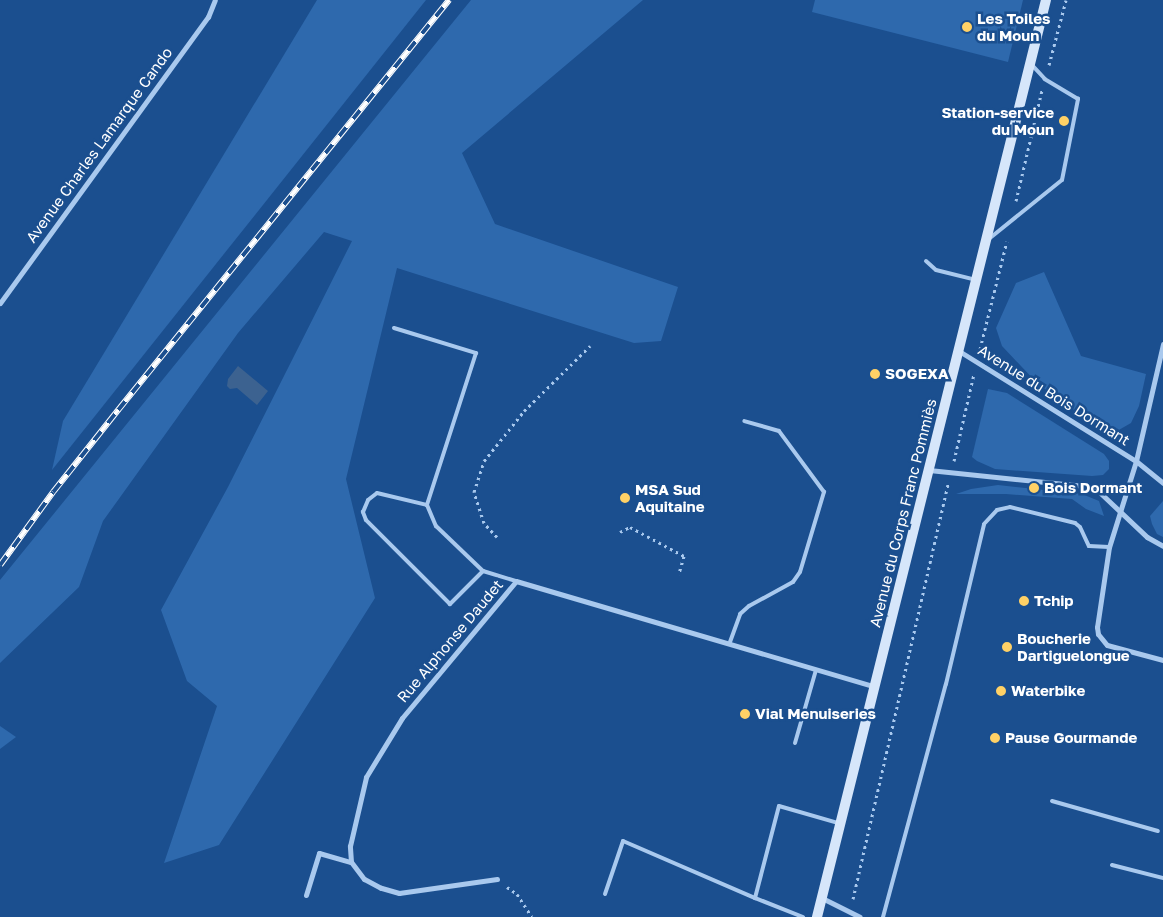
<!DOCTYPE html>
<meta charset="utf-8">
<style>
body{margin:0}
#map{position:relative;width:1163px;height:917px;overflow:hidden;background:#1b4f8f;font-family:"Golos Text",sans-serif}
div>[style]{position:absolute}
.green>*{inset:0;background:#2e69ad}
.water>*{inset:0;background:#3c6290}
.path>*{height:3px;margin-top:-1.5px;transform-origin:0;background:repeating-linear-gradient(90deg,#a9c9ee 0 2.5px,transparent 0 6.5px)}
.lane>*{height:4px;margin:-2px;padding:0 2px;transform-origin:2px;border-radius:2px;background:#a9c9ee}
.street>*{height:5px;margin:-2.5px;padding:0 2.5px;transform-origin:2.5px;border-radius:2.5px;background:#a9c9ee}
.secondary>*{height:10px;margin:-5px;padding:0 5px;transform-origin:5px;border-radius:5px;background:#d6e6fa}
.rail>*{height:5.5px;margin-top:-2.75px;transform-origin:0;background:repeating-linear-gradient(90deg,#1b4f8f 0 11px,#fff 0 22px);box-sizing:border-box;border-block:1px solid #fff}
.dots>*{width:14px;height:14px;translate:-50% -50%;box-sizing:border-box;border:2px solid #1b4f8f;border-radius:50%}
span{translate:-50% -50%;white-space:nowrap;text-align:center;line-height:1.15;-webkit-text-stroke:5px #1b4f8f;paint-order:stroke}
.poi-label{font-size:15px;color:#fff;font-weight:700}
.left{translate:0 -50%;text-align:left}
.right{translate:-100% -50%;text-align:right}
.street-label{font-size:15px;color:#fff}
</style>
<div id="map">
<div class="green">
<div style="clip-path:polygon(317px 0,426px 0,52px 470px,63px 421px)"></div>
<div style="clip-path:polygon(471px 0,643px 0,462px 153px,495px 224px,678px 287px,661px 341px,634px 343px,397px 268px,346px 479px,375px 598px,219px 845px,164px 863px,217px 706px,187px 681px,161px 610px,228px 487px,352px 241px,324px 232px,238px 333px,103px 521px,79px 587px,0 663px,0 580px)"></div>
<div style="clip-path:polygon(815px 0,1023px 0,1008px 62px,812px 12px)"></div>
<div style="clip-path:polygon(1044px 272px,1081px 356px,1146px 374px,1139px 406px,1131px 423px,1117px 431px,1099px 428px,1038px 384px,1002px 346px,996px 328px,1016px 283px)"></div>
<div style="clip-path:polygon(988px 389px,1007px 393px,1104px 454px,1109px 461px,1109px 469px,1103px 475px,1092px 476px,995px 469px,977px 461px,972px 457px)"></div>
<div style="clip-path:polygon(998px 485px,1082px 494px,1099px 501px,1104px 516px,1086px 509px,1072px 499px,1006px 494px,956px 494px,971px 489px)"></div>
<div style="clip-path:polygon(1163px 501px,1163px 537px,1157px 534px,1152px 524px,1150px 516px)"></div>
<div style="clip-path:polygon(0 726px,16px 737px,0 749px)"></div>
</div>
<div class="water">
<div style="clip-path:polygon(238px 366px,268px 391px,257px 405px,237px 388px,230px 389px,227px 386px,228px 379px)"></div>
</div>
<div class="path">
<div style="left:1049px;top:65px;width:67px;rotate:-75.3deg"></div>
<div style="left:1016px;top:201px;width:114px;rotate:-76.8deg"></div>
<div style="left:980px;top:349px;width:111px;rotate:-76deg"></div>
<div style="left:954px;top:461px;width:89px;rotate:-77.1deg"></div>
<div style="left:620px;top:532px;width:11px;rotate:-27deg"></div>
<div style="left:630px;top:527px;width:61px;rotate:28.2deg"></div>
<div style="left:684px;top:556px;width:19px;rotate:106deg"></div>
<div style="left:497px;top:537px;width:19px;rotate:-133deg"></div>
<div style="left:484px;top:523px;width:33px;rotate:-108deg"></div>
<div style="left:474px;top:492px;width:33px;rotate:-72deg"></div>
<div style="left:484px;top:461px;width:64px;rotate:-51.3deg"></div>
<div style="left:524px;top:411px;width:93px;rotate:-44.6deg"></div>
<div style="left:507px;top:887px;width:12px;rotate:35deg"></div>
<div style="left:517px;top:894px;width:27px;rotate:57deg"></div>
<div style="left:853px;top:899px;width:426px;rotate:-77.1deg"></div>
</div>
<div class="lane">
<div style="left:990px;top:238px;width:92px;rotate:-38.9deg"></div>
<div style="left:1062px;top:180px;width:83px;rotate:-78.8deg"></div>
<div style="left:1078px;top:99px;width:39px;rotate:-149deg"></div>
<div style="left:1045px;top:79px;width:19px;rotate:-133deg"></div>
<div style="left:926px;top:261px;width:13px;rotate:42deg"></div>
<div style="left:936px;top:270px;width:41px;rotate:14deg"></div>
<div style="left:394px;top:328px;width:86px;rotate:17deg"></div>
<div style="left:476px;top:353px;width:160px;rotate:107.9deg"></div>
<div style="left:483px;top:571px;width:47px;rotate:135deg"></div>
<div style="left:450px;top:604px;width:119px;rotate:-135deg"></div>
<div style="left:366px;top:520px;width:9px;rotate:-111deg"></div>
<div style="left:363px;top:512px;width:13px;rotate:-67deg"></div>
<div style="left:368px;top:500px;width:11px;rotate:-38deg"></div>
<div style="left:377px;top:493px;width:51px;rotate:13.5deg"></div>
<div style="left:427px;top:505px;width:23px;rotate:67deg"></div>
<div style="left:436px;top:526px;width:65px;rotate:43.8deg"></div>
<div style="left:483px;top:571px;width:34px;rotate:17deg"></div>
<div style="left:730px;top:642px;width:30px;rotate:-70deg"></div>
<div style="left:740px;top:614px;width:12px;rotate:-42deg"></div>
<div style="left:749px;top:606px;width:50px;rotate:-28.6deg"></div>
<div style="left:793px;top:582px;width:12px;rotate:-55deg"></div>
<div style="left:800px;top:572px;width:84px;rotate:-73.3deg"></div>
<div style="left:824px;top:492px;width:76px;rotate:-126.4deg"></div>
<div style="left:779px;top:431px;width:36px;rotate:-164deg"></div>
<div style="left:795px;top:743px;width:76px;rotate:-74deg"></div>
<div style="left:1052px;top:801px;width:110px;rotate:15.8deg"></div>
<div style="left:1112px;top:865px;width:53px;rotate:14.3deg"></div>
<div style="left:605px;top:894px;width:56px;rotate:-71.2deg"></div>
<div style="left:623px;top:841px;width:144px;rotate:23.4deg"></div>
<div style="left:803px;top:917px;width:52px;rotate:-158.4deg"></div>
<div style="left:755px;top:898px;width:95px;rotate:-75.4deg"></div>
<div style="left:779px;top:806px;width:61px;rotate:16.1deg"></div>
<div style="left:883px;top:917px;width:241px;rotate:-74.9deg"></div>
<div style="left:946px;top:684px;width:164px;rotate:-76.6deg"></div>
<div style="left:984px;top:524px;width:19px;rotate:-47deg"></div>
<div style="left:997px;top:510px;width:13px;rotate:-13deg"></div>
<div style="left:1010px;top:507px;width:67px;rotate:13.8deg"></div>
<div style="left:1075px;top:523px;width:6px;rotate:39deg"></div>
<div style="left:1080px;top:527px;width:21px;rotate:65deg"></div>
<div style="left:1089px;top:546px;width:20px;rotate:3deg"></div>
</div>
<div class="street">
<div style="left:0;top:303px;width:354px;rotate:-54deg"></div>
<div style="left:208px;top:17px;width:18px;rotate:-68deg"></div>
<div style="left:1163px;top:344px;width:120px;rotate:103deg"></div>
<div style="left:1136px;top:461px;width:90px;rotate:107.4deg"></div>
<div style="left:1109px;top:547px;width:81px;rotate:98.5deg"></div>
<div style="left:1097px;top:627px;width:7px;rotate:82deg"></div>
<div style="left:1098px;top:634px;width:14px;rotate:51deg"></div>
<div style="left:1107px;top:645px;width:58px;rotate:15deg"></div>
<div style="left:959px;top:351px;width:208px;rotate:31.9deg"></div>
<div style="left:1136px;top:461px;width:35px;rotate:39deg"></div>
<div style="left:929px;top:470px;width:166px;rotate:5.9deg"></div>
<div style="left:1094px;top:487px;width:73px;rotate:43.3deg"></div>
<div style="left:1147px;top:537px;width:18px;rotate:29deg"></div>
<div style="left:497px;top:879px;width:99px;rotate:171.9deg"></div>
<div style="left:399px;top:893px;width:19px;rotate:-164deg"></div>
<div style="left:381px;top:888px;width:19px;rotate:-152deg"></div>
<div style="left:364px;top:879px;width:21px;rotate:-127deg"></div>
<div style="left:351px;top:862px;width:16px;rotate:-94deg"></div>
<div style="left:350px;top:846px;width:71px;rotate:-76.9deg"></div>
<div style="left:366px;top:777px;width:69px;rotate:-58.6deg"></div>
<div style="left:402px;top:718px;width:178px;rotate:-50.2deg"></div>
<div style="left:516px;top:581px;width:375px;rotate:16.4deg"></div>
<div style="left:306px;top:895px;width:44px;rotate:-72.8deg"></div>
<div style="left:319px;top:853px;width:33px;rotate:16deg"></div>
<div style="left:822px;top:898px;width:42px;rotate:26.6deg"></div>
</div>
<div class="secondary">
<div style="left:817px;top:917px;width:945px;rotate:-75.98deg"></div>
</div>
<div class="rail">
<div style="left:0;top:565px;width:90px;rotate:-54deg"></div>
<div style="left:53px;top:492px;width:105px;rotate:-51.6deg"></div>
<div style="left:118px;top:410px;width:527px;rotate:-51.09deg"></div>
</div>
<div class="dots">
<div style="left:967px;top:27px;background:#ffd166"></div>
<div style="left:1064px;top:121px;background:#ffd166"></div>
<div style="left:875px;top:374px;background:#ffd166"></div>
<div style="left:1034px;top:488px;background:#ffd166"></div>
<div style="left:625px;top:498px;background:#ffd166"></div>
<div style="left:1024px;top:601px;background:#ffd166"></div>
<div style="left:1007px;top:647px;background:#ffd166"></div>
<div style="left:1001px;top:691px;background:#ffd166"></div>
<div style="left:745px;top:714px;background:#ffd166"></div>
<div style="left:995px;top:738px;background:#ffd166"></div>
</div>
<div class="poi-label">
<span class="left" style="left:977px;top:27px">Les Toiles<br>du Moun</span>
<span class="right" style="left:1054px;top:121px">Station-service<br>du Moun</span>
<span class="left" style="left:885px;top:374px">SOGEXA</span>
<span class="left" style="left:1044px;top:488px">Bois Dormant</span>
<span class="left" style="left:635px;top:498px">MSA Sud<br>Aquitaine</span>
<span class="left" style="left:1034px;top:601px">Tchip</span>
<span class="left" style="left:1017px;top:647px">Boucherie<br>Dartiguelongue</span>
<span class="left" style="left:1011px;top:691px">Waterbike</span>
<span class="left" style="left:755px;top:714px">Vial Menuiseries</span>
<span class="left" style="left:1005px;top:738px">Pause Gourmande</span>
</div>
<div class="street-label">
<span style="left:99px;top:145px;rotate:-54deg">Avenue Charles Lamarque Cando</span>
<span style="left:1054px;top:395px;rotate:32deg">Avenue du Bois Dormant</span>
<span style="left:903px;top:513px;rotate:-76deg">Avenue du Corps Franc Pommiès</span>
<span style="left:450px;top:641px;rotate:-50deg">Rue Alphonse Daudet</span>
</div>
</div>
